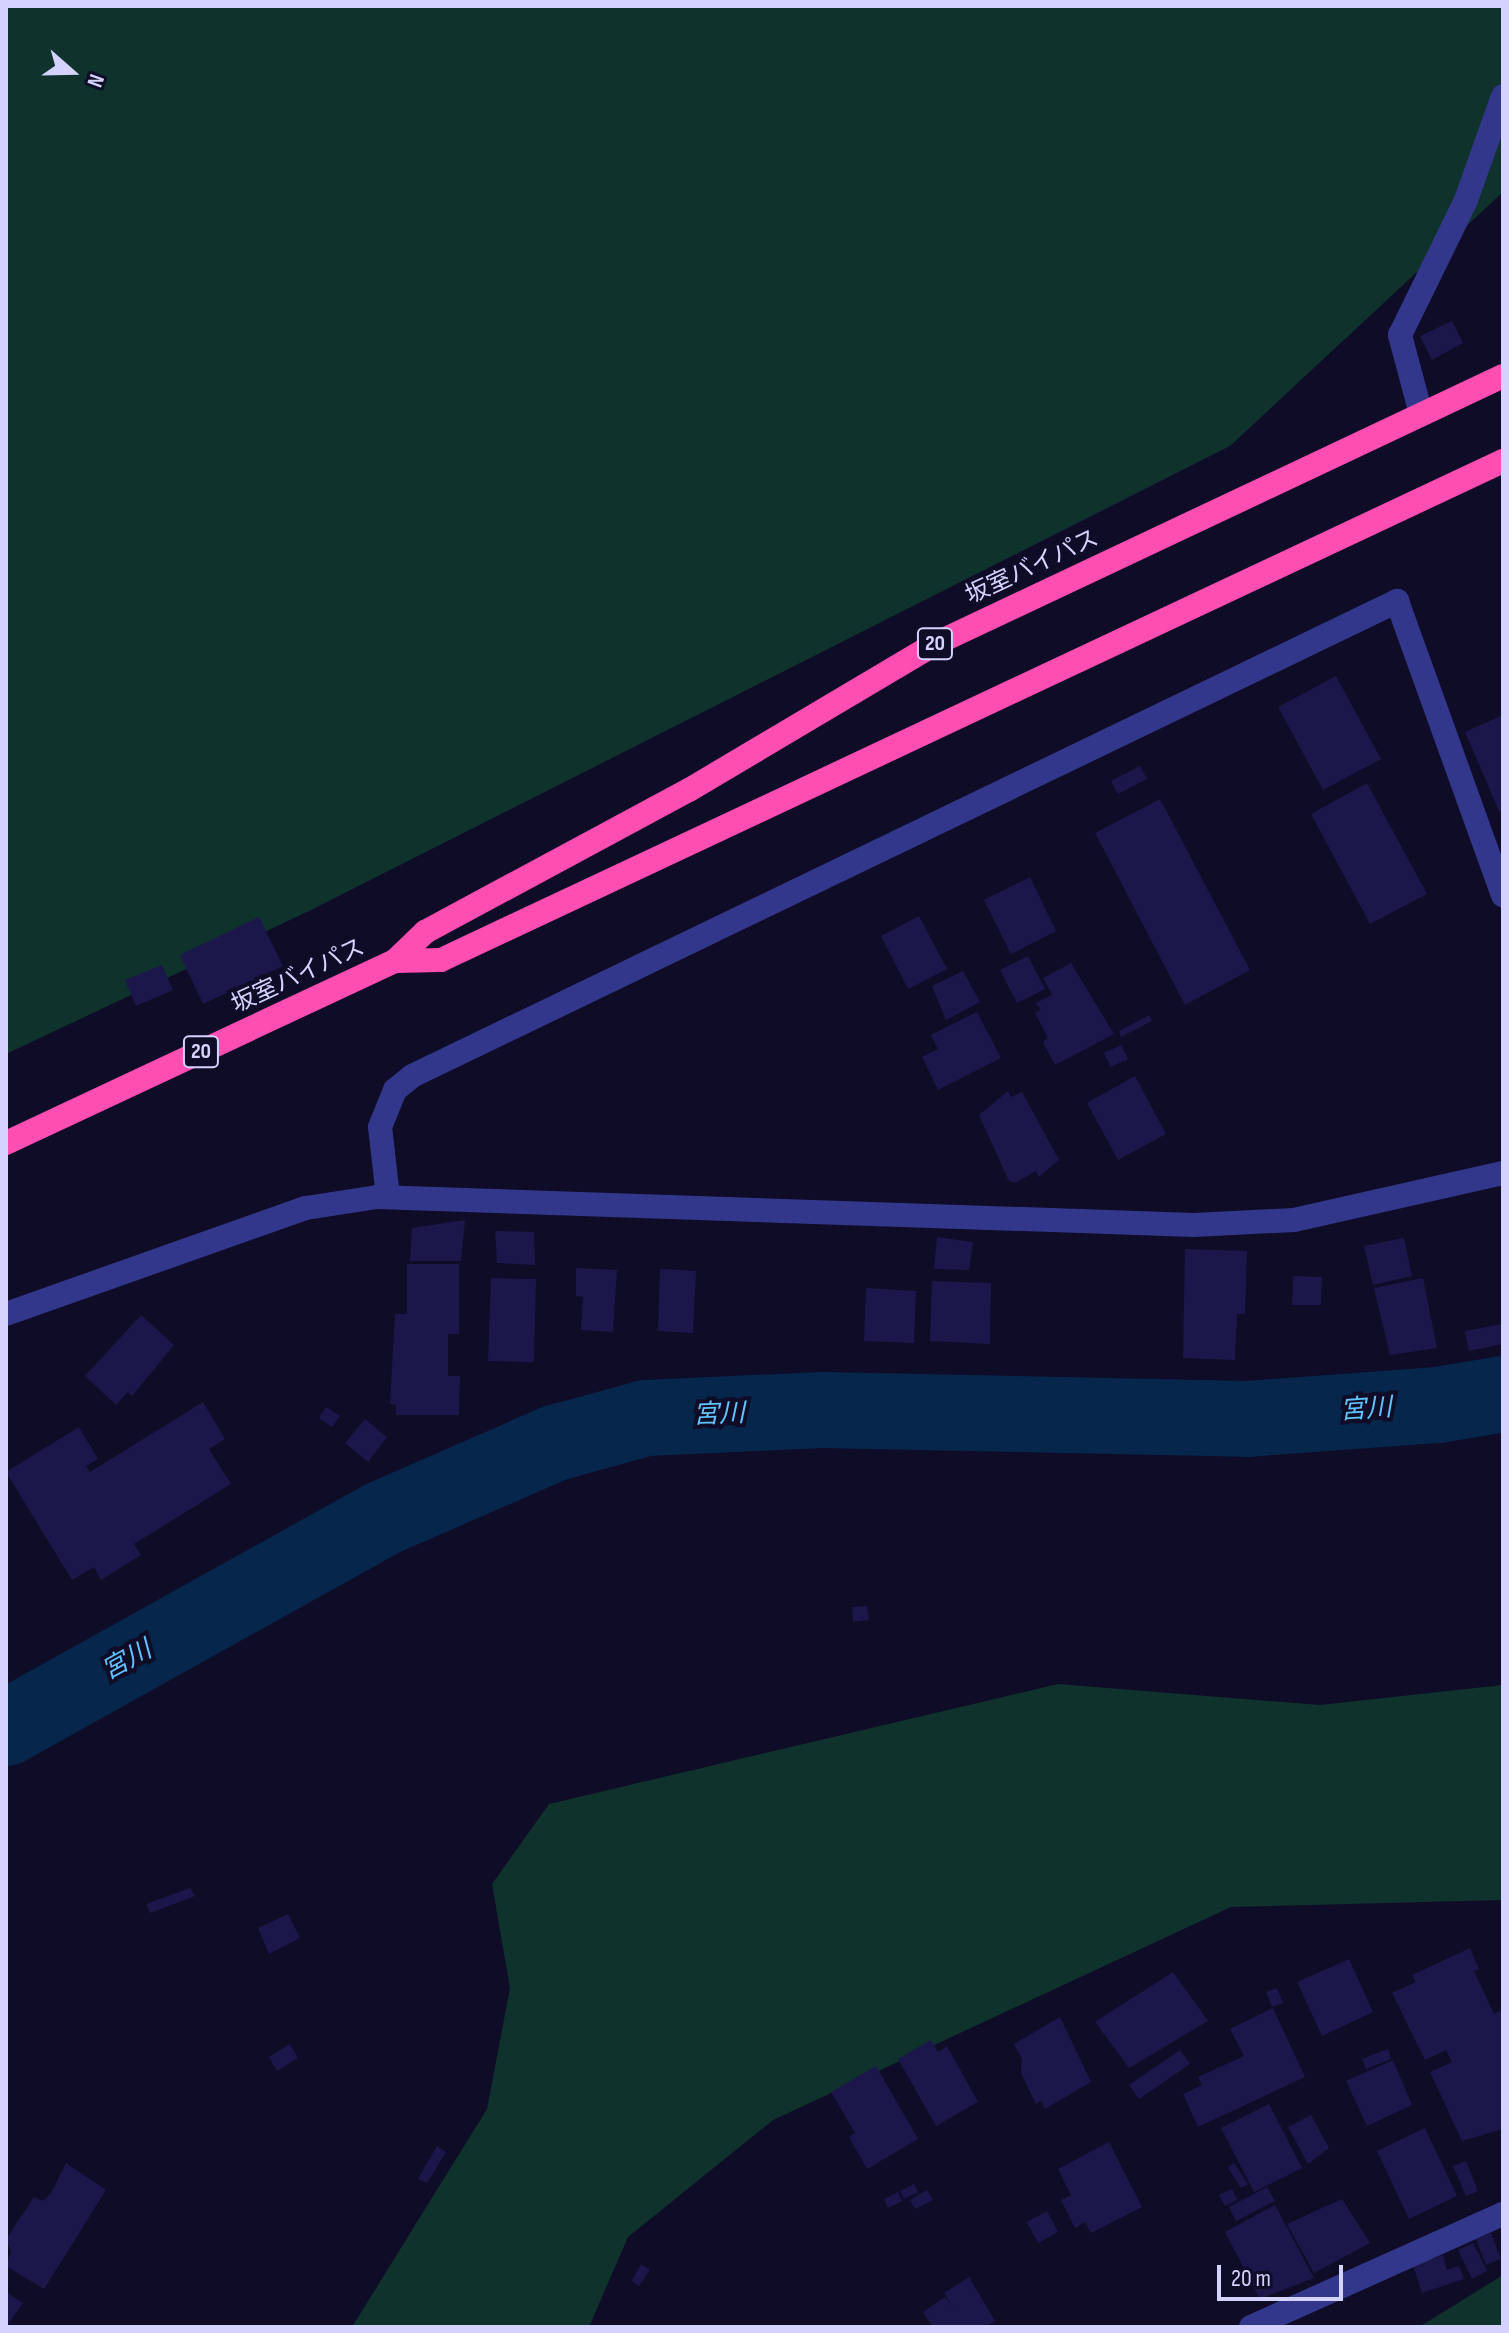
<!DOCTYPE html>
<meta charset="utf-8">
<style>
body{margin:0}
#map{position:relative;width:1509px;height:2333px;overflow:hidden;background:#0f0c27;font-family:"Sofia Sans Condensed","Noto Sans JP",sans-serif}
div>[style]{position:absolute}
.green>*{inset:0;background:#0f322d}
.river>*{height:76px;margin:-38px;padding:0 38px;transform-origin:38px;border-radius:38px;background:#06264c}
.building>*{inset:0;background:#1c174a}
.street>*{height:24px;margin:-12px;padding:0 12px;transform-origin:12px;border-radius:12px;background:#33378b}
.highway>*{height:24px;margin:-12px;padding:0 12px;transform-origin:12px;border-radius:12px;background:#ff4eb2}
span{translate:-50% -50%;white-space:nowrap;text-align:center;line-height:1.15;-webkit-text-stroke:8px #0f0c27;paint-order:stroke}
.shield-label span{padding:2px 6px;background:#0f0c27;border:2px solid;border-radius:6px;-webkit-text-stroke-width:0}
.shield-label{font-size:22px;color:#d4d3ff;font-weight:700}
.street-label{font-size:24px;color:#d4d3ff}
.water-label{font-size:26px;color:#61c4ff;font-style:italic}
.frame{position:absolute;inset:0;border:8px solid #d4d3ff;pointer-events:none}
.north{position:absolute;left:32px;top:32px;width:80px;height:80px;-webkit-text-stroke:6px #0f0c27;paint-order:stroke;rotate:110deg;font-size:22px;font-weight:700;line-height:32px;text-align:center;color:#d4d3ff}
.north::after{content:'';display:block;margin:auto;width:28px;height:36px;background:#d4d3ff;clip-path:polygon(50% 0,100% 100%,50% 72%,0 100%)}
.scale{position:absolute;left:1217px;top:2265px;width:126px;height:36px;box-sizing:border-box;border:4px solid #d4d3ff;border-top:0;padding-left:10px;font-size:24px;line-height:28px;white-space:nowrap;color:#d4d3ff;-webkit-text-stroke:6px #0f0c27;paint-order:stroke}
</style>
<div id="map">
<div class="green">
<div style="clip-path:polygon(6px 6px,1503px 6px,1503px 192px,1230px 446px,309px 911px,6px 1054px)"></div>
<div style="clip-path:polygon(1058px 1684px,1320px 1705px,1503px 1685px,1503px 1900px,1231px 1907px,773px 2120px,628px 2237px,589px 2327px,352px 2327px,487px 2109px,510px 1988px,492px 1884px,549px 1804px)"></div>
<div style="clip-path:polygon(1503px 2275px,1503px 2327px,1419px 2327px)"></div>
</div>
<div class="river">
<div style="left:6px;top:1728px;width:429px;rotate:-29.1deg"></div>
<div style="left:381px;top:1519px;width:190px;rotate:-23.6deg"></div>
<div style="left:555px;top:1443px;width:94px;rotate:-15.4deg"></div>
<div style="left:646px;top:1418px;width:176px;rotate:-2.6deg"></div>
<div style="left:822px;top:1410px;width:424px;rotate:1.2deg"></div>
<div style="left:1246px;top:1419px;width:193px;rotate:-4.2deg"></div>
<div style="left:1438px;top:1405px;width:66px;rotate:-9.6deg"></div>
</div>
<div class="building">
<div style="clip-path:polygon(1452px 321px,1463px 343px,1432px 360px,1420px 336px)"></div>
<div style="clip-path:polygon(1336px 676px,1381px 759px,1323px 790px,1278px 707px)"></div>
<div style="clip-path:polygon(1503px 715px,1503px 810px,1499px 811px,1465px 732px)"></div>
<div style="clip-path:polygon(1140px 766px,1147px 779px,1118px 794px,1111px 781px)"></div>
<div style="clip-path:polygon(1367px 783px,1427px 894px,1370px 924px,1311px 814px)"></div>
<div style="clip-path:polygon(1160px 799px,1250px 970px,1185px 1005px,1095px 833px)"></div>
<div style="clip-path:polygon(1030px 877px,1056px 931px,1011px 954px,984px 900px)"></div>
<div style="clip-path:polygon(919px 916px,947px 969px,908px 989px,881px 936px)"></div>
<div style="clip-path:polygon(259px 917px,283px 966px,203px 1004px,180px 955px)"></div>
<div style="clip-path:polygon(1028px 956px,1045px 989px,1017px 1003px,1000px 970px)"></div>
<div style="clip-path:polygon(1071px 963px,1114px 1034px,1055px 1065px,1043px 1042px,1048px 1038px,1035px 1013px,1041px 1010px,1036px 1003px,1052px 995px,1043px 978px)"></div>
<div style="clip-path:polygon(162px 965px,173px 990px,136px 1006px,125px 980px)"></div>
<div style="clip-path:polygon(963px 971px,980px 1002px,946px 1020px,932px 986px)"></div>
<div style="clip-path:polygon(977px 1012px,1001px 1058px,938px 1090px,922px 1057px,938px 1049px,931px 1035px)"></div>
<div style="clip-path:polygon(1149px 1015px,1152px 1021px,1121px 1037px,1119px 1031px)"></div>
<div style="clip-path:polygon(1121px 1045px,1128px 1059px,1111px 1067px,1104px 1053px)"></div>
<div style="clip-path:polygon(1135px 1076px,1166px 1134px,1118px 1160px,1087px 1103px)"></div>
<div style="clip-path:polygon(1008px 1091px,1011px 1097px,1022px 1092px,1059px 1160px,1039px 1177px,1036px 1171px,1015px 1183px,1009px 1181px,979px 1115px)"></div>
<div style="clip-path:polygon(465px 1220px,461px 1261px,410px 1261px,412px 1228px)"></div>
<div style="clip-path:polygon(495px 1231px,534px 1232px,535px 1265px,497px 1263px)"></div>
<div style="clip-path:polygon(937px 1237px,973px 1242px,969px 1270px,934px 1269px)"></div>
<div style="clip-path:polygon(1404px 1238px,1412px 1276px,1373px 1285px,1364px 1246px)"></div>
<div style="clip-path:polygon(1185px 1249px,1247px 1251px,1245px 1314px,1237px 1314px,1235px 1360px,1183px 1358px)"></div>
<div style="clip-path:polygon(407px 1264px,459px 1264px,459px 1334px,448px 1334px,448px 1376px,460px 1376px,459px 1415px,396px 1415px,396px 1405px,390px 1404px,395px 1314px,407px 1314px)"></div>
<div style="clip-path:polygon(576px 1268px,617px 1270px,613px 1332px,581px 1330px,583px 1297px,576px 1296px)"></div>
<div style="clip-path:polygon(660px 1269px,696px 1271px,693px 1333px,658px 1331px)"></div>
<div style="clip-path:polygon(1293px 1276px,1322px 1277px,1321px 1305px,1292px 1305px)"></div>
<div style="clip-path:polygon(491px 1278px,536px 1279px,534px 1362px,488px 1361px)"></div>
<div style="clip-path:polygon(1423px 1278px,1437px 1348px,1390px 1355px,1374px 1288px)"></div>
<div style="clip-path:polygon(932px 1281px,991px 1283px,990px 1344px,930px 1341px)"></div>
<div style="clip-path:polygon(866px 1288px,916px 1291px,914px 1343px,864px 1341px)"></div>
<div style="clip-path:polygon(141px 1315px,174px 1345px,132px 1396px,128px 1392px,116px 1405px,85px 1376px)"></div>
<div style="clip-path:polygon(1503px 1324px,1503px 1344px,1469px 1351px,1465px 1331px)"></div>
<div style="clip-path:polygon(203px 1402px,225px 1439px,209px 1449px,231px 1484px,134px 1544px,141px 1555px,101px 1580px,94px 1567px,72px 1580px,6px 1472px,79px 1427px,98px 1459px,86px 1466px,90px 1472px)"></div>
<div style="clip-path:polygon(326px 1407px,340px 1416px,332px 1427px,319px 1418px)"></div>
<div style="clip-path:polygon(365px 1419px,387px 1437px,368px 1462px,345px 1443px)"></div>
<div style="clip-path:polygon(867px 1606px,869px 1620px,853px 1622px,852px 1607px)"></div>
<div style="clip-path:polygon(190px 1888px,195px 1896px,150px 1913px,146px 1904px)"></div>
<div style="clip-path:polygon(288px 1914px,300px 1938px,269px 1954px,258px 1928px)"></div>
<div style="clip-path:polygon(1470px 1948px,1479px 1969px,1474px 1971px,1494px 2014px,1500px 2011px,1503px 2018px,1503px 2129px,1462px 2141px,1430px 2072px,1452px 2062px,1446px 2050px,1425px 2060px,1392px 1993px,1416px 1982px,1412px 1975px)"></div>
<div style="clip-path:polygon(1349px 1959px,1373px 2012px,1322px 2036px,1297px 1982px)"></div>
<div style="clip-path:polygon(1173px 1972px,1208px 2021px,1129px 2068px,1095px 2022px)"></div>
<div style="clip-path:polygon(1277px 1988px,1283px 2003px,1272px 2007px,1266px 1992px)"></div>
<div style="clip-path:polygon(1273px 2008px,1305px 2077px,1198px 2127px,1183px 2094px,1202px 2085px,1198px 2077px,1244px 2056px,1230px 2029px)"></div>
<div style="clip-path:polygon(1060px 2017px,1091px 2082px,1045px 2109px,1041px 2101px,1036px 2104px,1021px 2073px,1022px 2059px,1014px 2044px)"></div>
<div style="clip-path:polygon(931px 2040px,938px 2052px,947px 2046px,978px 2102px,936px 2126px,898px 2059px)"></div>
<div style="clip-path:polygon(290px 2044px,298px 2058px,277px 2071px,269px 2057px)"></div>
<div style="clip-path:polygon(1388px 2049px,1391px 2059px,1366px 2069px,1362px 2059px)"></div>
<div style="clip-path:polygon(1180px 2050px,1190px 2064px,1139px 2099px,1129px 2085px)"></div>
<div style="clip-path:polygon(1393px 2060px,1412px 2105px,1367px 2126px,1346px 2081px)"></div>
<div style="clip-path:polygon(876px 2066px,918px 2139px,867px 2169px,849px 2137px,855px 2133px,831px 2092px)"></div>
<div style="clip-path:polygon(1269px 2104px,1302px 2168px,1254px 2192px,1221px 2128px)"></div>
<div style="clip-path:polygon(1311px 2115px,1329px 2148px,1308px 2164px,1288px 2127px)"></div>
<div style="clip-path:polygon(1425px 2128px,1457px 2196px,1409px 2219px,1377px 2151px)"></div>
<div style="clip-path:polygon(1109px 2142px,1142px 2207px,1091px 2233px,1085px 2222px,1075px 2228px,1061px 2200px,1071px 2195px,1058px 2169px)"></div>
<div style="clip-path:polygon(437px 2146px,446px 2152px,427px 2183px,418px 2179px)"></div>
<div style="clip-path:polygon(1466px 2161px,1478px 2191px,1466px 2196px,1453px 2166px)"></div>
<div style="clip-path:polygon(66px 2163px,106px 2190px,44px 2289px,6px 2266px,11px 2251px,6px 2239px,34px 2197px,43px 2201px,51px 2193px)"></div>
<div style="clip-path:polygon(1234px 2163px,1248px 2184px,1241px 2188px,1228px 2168px)"></div>
<div style="clip-path:polygon(914px 2184px,918px 2192px,904px 2199px,900px 2191px)"></div>
<div style="clip-path:polygon(1267px 2187px,1275px 2201px,1236px 2221px,1229px 2207px)"></div>
<div style="clip-path:polygon(1232px 2189px,1237px 2200px,1225px 2206px,1219px 2195px)"></div>
<div style="clip-path:polygon(927px 2190px,933px 2200px,915px 2209px,910px 2200px)"></div>
<div style="clip-path:polygon(898px 2192px,902px 2201px,888px 2208px,884px 2199px)"></div>
<div style="clip-path:polygon(1342px 2199px,1370px 2243px,1314px 2273px,1287px 2224px)"></div>
<div style="clip-path:polygon(1275px 2205px,1314px 2278px,1260px 2299px,1225px 2232px)"></div>
<div style="clip-path:polygon(1047px 2211px,1058px 2232px,1038px 2243px,1027px 2222px)"></div>
<div style="clip-path:polygon(1491px 2233px,1501px 2259px,1486px 2265px,1476px 2239px)"></div>
<div style="clip-path:polygon(1473px 2243px,1487px 2271px,1472px 2279px,1458px 2250px)"></div>
<div style="clip-path:polygon(1443px 2255px,1447px 2270px,1459px 2266px,1464px 2279px,1422px 2293px,1413px 2265px)"></div>
<div style="clip-path:polygon(641px 2264px,650px 2270px,639px 2286px,632px 2281px)"></div>
<div style="clip-path:polygon(969px 2277px,995px 2321px,985px 2327px,933px 2327px,923px 2312px,945px 2297px,953px 2307px,944px 2293px)"></div>
<div style="clip-path:polygon(6px 2292px,23px 2303px,6px 2327px)"></div>
</div>
<div class="street">
<div style="left:1421px;top:414px;width:82px;rotate:-104.9deg"></div>
<div style="left:1400px;top:335px;width:150px;rotate:-63.9deg"></div>
<div style="left:1466px;top:200px;width:110px;rotate:-70.4deg"></div>
<div style="left:388px;top:1197px;width:70px;rotate:-96.5deg"></div>
<div style="left:380px;top:1127px;width:40px;rotate:-68deg"></div>
<div style="left:395px;top:1090px;width:22px;rotate:-39deg"></div>
<div style="left:412px;top:1076px;width:1094px;rotate:-25.74deg"></div>
<div style="left:1397px;top:601px;width:313px;rotate:70.2deg"></div>
<div style="left:6px;top:1314px;width:318px;rotate:-19.5deg"></div>
<div style="left:306px;top:1208px;width:72px;rotate:-8.8deg"></div>
<div style="left:377px;top:1197px;width:817px;rotate:1.96deg"></div>
<div style="left:1194px;top:1225px;width:100px;rotate:-2.9deg"></div>
<div style="left:1294px;top:1220px;width:214px;rotate:-12.7deg"></div>
<div style="left:1251px;top:2327px;width:276px;rotate:-24.2deg"></div>
</div>
<div class="highway">
<div style="left:395px;top:961px;width:46px;rotate:-1.2deg"></div>
<div style="left:441px;top:960px;width:1173px;rotate:-25.17deg"></div>
<div style="left:6px;top:1143px;width:429px;rotate:-25.1deg"></div>
<div style="left:395px;top:961px;width:42px;rotate:-44deg"></div>
<div style="left:425px;top:932px;width:300px;rotate:-28.3deg"></div>
<div style="left:689px;top:790px;width:288px;rotate:-30.7deg"></div>
<div style="left:937px;top:643px;width:626px;rotate:-25.25deg"></div>
</div>
<div class="shield-label">
<span style="left:935px;top:644px">20</span>
<span style="left:201px;top:1052px">20</span>
</div>
<div class="street-label">
<span style="left:1032px;top:567px;rotate:-25deg">坂室バイパス</span>
<span style="left:298px;top:976px;rotate:-25deg">坂室バイパス</span>
</div>
<div class="water-label">
<span style="left:1366px;top:1410px;rotate:-4deg">宮川</span>
<span style="left:719px;top:1415px;rotate:-2deg">宮川</span>
<span style="left:127px;top:1661px;rotate:-29deg">宮川</span>
</div>
<div class="frame"></div>
<div class="north">N</div>
<div class="scale">20 m</div>
</div>
